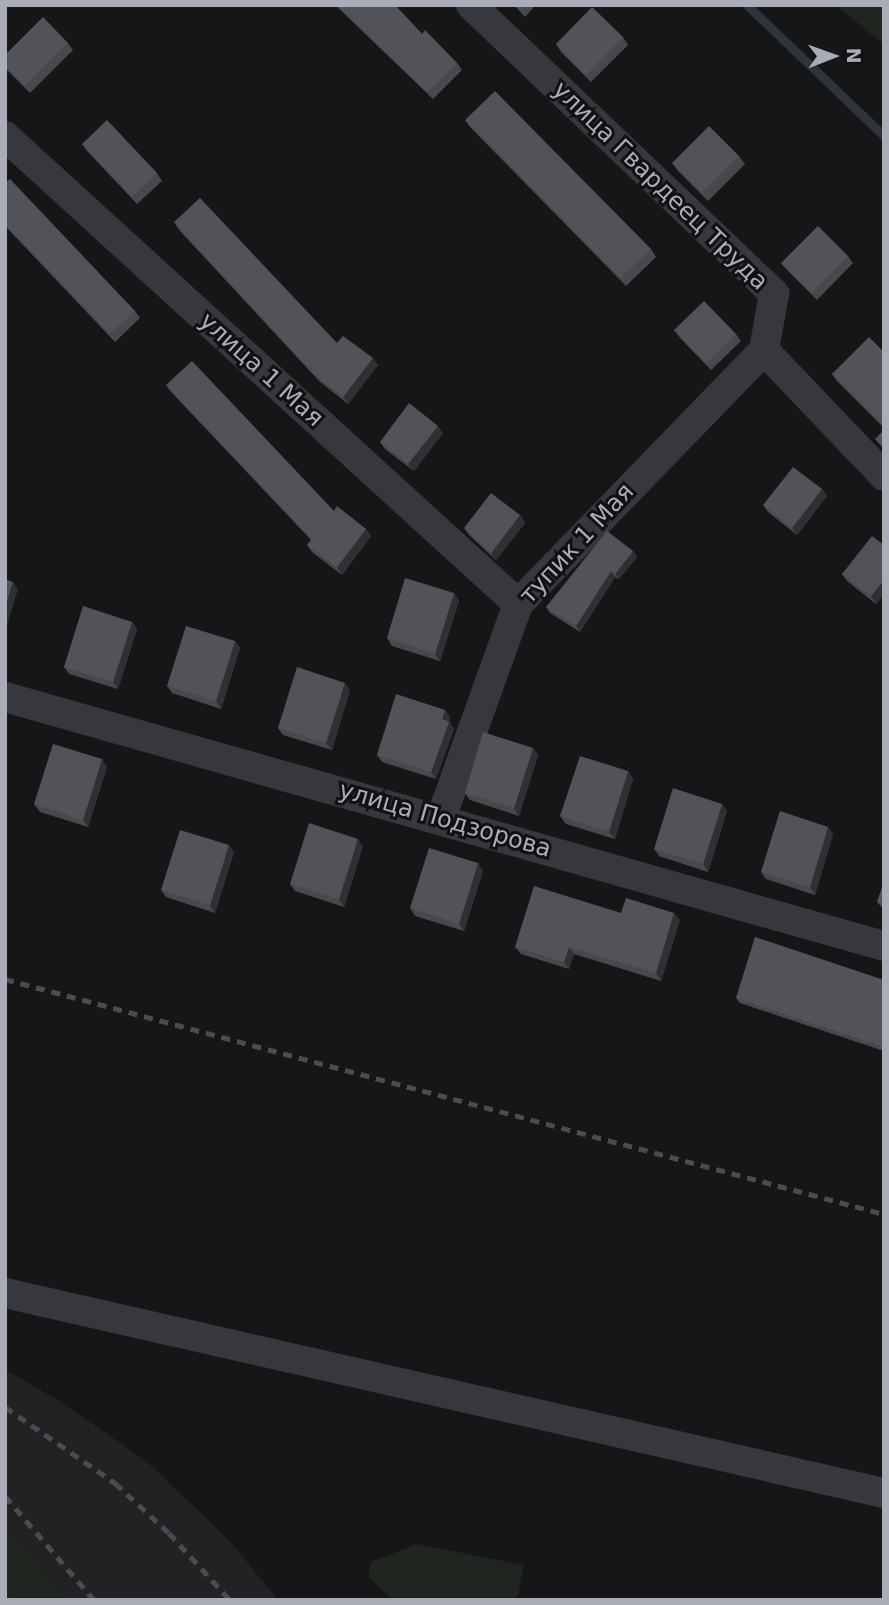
<!DOCTYPE html>
<meta charset="utf-8">
<style>
body{margin:0}
#map{position:relative;width:889px;height:1605px;overflow:hidden;background:#161618;font-family:"DejaVu Sans",sans-serif}
div>[style]{position:absolute}
.built>*{inset:0;background:#222225}
.green>*{inset:0;background:#1e261f}
.stream>*{height:9px;margin:-4.5px;padding:0 4.5px;transform-origin:4.5px;border-radius:4.5px;background:#2c353c}
.street>*{height:30px;margin:-15px;padding:0 15px;transform-origin:15px;border-radius:15px;background:#37383d}
.rail>*{height:5px;margin-top:-2.5px;transform-origin:0;background:repeating-linear-gradient(90deg,#4a4c52 0 9px,transparent 0 16px)}
.wall>*{inset:0;background:#47494d}
.shaded-wall>*{inset:0;background:#2f3033}
.building>*{inset:0;background:#525359}
span{translate:-50% -50%;white-space:nowrap;text-align:center;line-height:1.15;-webkit-text-stroke:6px #111113;paint-order:stroke}
.street-label{font-size:24px;color:#a8adb8}
.frame{position:absolute;inset:0;border:7px solid #a8adb8;pointer-events:none}
.north{position:absolute;left:798px;top:21px;width:70px;height:70px;-webkit-text-stroke:5px #111113;paint-order:stroke;rotate:89deg;font-size:19px;font-weight:700;line-height:28px;text-align:center;color:#a8adb8}
.north::after{content:'';display:block;margin:auto;width:24px;height:32px;background:#a8adb8;clip-path:polygon(50% 0,100% 100%,50% 72%,0 100%)}
</style>
<div id="map">
<div class="built">
<div style="clip-path:polygon(5px 1370px,60px 1401px,147px 1462px,229px 1540px,278px 1600px,5px 1600px)"></div>
</div>
<div class="green">
<div style="clip-path:polygon(836px 5px,883px 5px,884px 48px,882px 43px)"></div>
<div style="clip-path:polygon(5px 1529px,8px 1531px,70px 1600px,12px 1600px,5px 1592px)"></div>
<div style="clip-path:polygon(417px 1544px,524px 1565px,518px 1595px,512px 1600px,393px 1600px,368px 1577px,371px 1562px)"></div>
</div>
<div class="stream">
<div style="left:747px;top:5px;width:190px;rotate:43.7deg"></div>
</div>
<div class="street">
<div style="left:471px;top:5px;width:419px;rotate:43.6deg"></div>
<div style="left:774px;top:294px;width:57px;rotate:100.1deg"></div>
<div style="left:764px;top:350px;width:174px;rotate:46.4deg"></div>
<div style="left:5px;top:136px;width:694px;rotate:42.37deg"></div>
<div style="left:5px;top:697px;width:914px;rotate:15.82deg"></div>
<div style="left:441px;top:818px;width:227px;rotate:-70.2deg"></div>
<div style="left:518px;top:604px;width:354px;rotate:-45.9deg"></div>
<div style="left:5px;top:1293px;width:901px;rotate:12.82deg"></div>
</div>
<div class="rail">
<div style="left:5px;top:979px;width:910px;rotate:14.97deg"></div>
<div style="left:5px;top:1407px;width:134px;rotate:34.6deg"></div>
<div style="left:115px;top:1483px;width:74px;rotate:42.8deg"></div>
<div style="left:169px;top:1533px;width:91px;rotate:47.7deg"></div>
<div style="left:5px;top:1496px;width:137px;rotate:49.4deg"></div>
</div>
<div class="wall">
<div style="clip-path:polygon(335px 5px,395px 5px,422px 34px,457px 63px,462px 70px,433px 99px)"></div>
<div style="clip-path:polygon(514px 5px,536px 5px,525px 17px)"></div>
<div style="clip-path:polygon(623px 37px,628px 45px,591px 82px,561px 52px,556px 44px)"></div>
<div style="clip-path:polygon(68px 43px,73px 50px,30px 93px,5px 68px,5px 55px)"></div>
<div style="clip-path:polygon(465px 120px,651px 249px,656px 257px,626px 286px,470px 127px)"></div>
<div style="clip-path:polygon(82px 144px,157px 173px,162px 181px,137px 204px,87px 151px)"></div>
<div style="clip-path:polygon(739px 156px,745px 164px,708px 201px,678px 171px,672px 163px)"></div>
<div style="clip-path:polygon(5px 183px,135px 311px,140px 318px,115px 342px,5px 226px)"></div>
<div style="clip-path:polygon(174px 222px,337px 343px,378px 365px,348px 404px,319px 381px,179px 230px)"></div>
<div style="clip-path:polygon(848px 256px,853px 263px,817px 300px,787px 270px,781px 263px)"></div>
<div style="clip-path:polygon(674px 330px,736px 334px,741px 341px,711px 370px,680px 338px)"></div>
<div style="clip-path:polygon(884px 352px,884px 428px,837px 381px,832px 374px)"></div>
<div style="clip-path:polygon(166px 385px,334px 511px,366px 529px,371px 536px,342px 575px,312px 552px,307px 545px,311px 540px,171px 392px)"></div>
<div style="clip-path:polygon(443px 433px,414px 471px,385px 449px,380px 442px)"></div>
<div style="clip-path:polygon(822px 489px,827px 496px,797px 535px,768px 512px,763px 505px)"></div>
<div style="clip-path:polygon(520px 515px,525px 523px,496px 560px,469px 535px,464px 528px)"></div>
<div style="clip-path:polygon(884px 545px,884px 594px,876px 604px,847px 581px,842px 574px)"></div>
<div style="clip-path:polygon(633px 551px,637px 557px,619px 579px,615px 577px,580px 632px,550px 613px,546px 607px)"></div>
<div style="clip-path:polygon(454px 593px,459px 601px,440px 661px,392px 646px,387px 638px)"></div>
<div style="clip-path:polygon(132px 622px,137px 629px,118px 689px,69px 674px,64px 667px)"></div>
<div style="clip-path:polygon(235px 641px,240px 648px,221px 709px,172px 693px,167px 686px)"></div>
<div style="clip-path:polygon(350px 690px,332px 750px,283px 735px,278px 728px)"></div>
<div style="clip-path:polygon(445px 710px,450px 717px,449px 721px,454px 729px,436px 779px,382px 762px,377px 755px)"></div>
<div style="clip-path:polygon(533px 748px,538px 755px,519px 816px,470px 800px,465px 793px)"></div>
<div style="clip-path:polygon(102px 759px,107px 767px,88px 827px,40px 812px,34px 804px)"></div>
<div style="clip-path:polygon(628px 771px,633px 779px,615px 839px,566px 824px,560px 816px)"></div>
<div style="clip-path:polygon(722px 804px,727px 811px,708px 872px,659px 856px,654px 849px)"></div>
<div style="clip-path:polygon(828px 827px,833px 834px,815px 895px,766px 879px,761px 872px)"></div>
<div style="clip-path:polygon(363px 846px,344px 907px,295px 891px,290px 884px)"></div>
<div style="clip-path:polygon(234px 852px,215px 913px,166px 897px,161px 890px)"></div>
<div style="clip-path:polygon(478px 863px,483px 871px,464px 931px,415px 916px,410px 908px)"></div>
<div style="clip-path:polygon(884px 882px,884px 910px,877px 902px)"></div>
<div style="clip-path:polygon(680px 920px,661px 981px,574px 954px,569px 969px,521px 954px,515px 947px)"></div>
<div style="clip-path:polygon(884px 980px,884px 1051px,740px 1003px,736px 998px)"></div>
</div>
<div class="shaded-wall">
<div style="clip-path:polygon(373px 358px,378px 365px,348px 404px,343px 397px)"></div>
<div style="clip-path:polygon(438px 426px,443px 433px,414px 471px,408px 464px)"></div>
<div style="clip-path:polygon(822px 489px,827px 496px,797px 535px,792px 528px)"></div>
<div style="clip-path:polygon(520px 515px,525px 523px,496px 560px,491px 553px)"></div>
<div style="clip-path:polygon(366px 529px,371px 536px,342px 575px,337px 567px)"></div>
<div style="clip-path:polygon(633px 551px,637px 557px,619px 579px,615px 574px)"></div>
<div style="clip-path:polygon(611px 571px,615px 577px,580px 632px,576px 626px)"></div>
<div style="clip-path:polygon(884px 580px,884px 594px,876px 604px,871px 596px)"></div>
<div style="clip-path:polygon(13px 582px,18px 589px,5px 632px,5px 608px)"></div>
<div style="clip-path:polygon(454px 593px,459px 601px,440px 661px,435px 654px)"></div>
<div style="clip-path:polygon(132px 622px,137px 629px,118px 689px,113px 682px)"></div>
<div style="clip-path:polygon(235px 641px,240px 648px,221px 709px,216px 701px)"></div>
<div style="clip-path:polygon(345px 683px,350px 690px,332px 750px,326px 743px)"></div>
<div style="clip-path:polygon(445px 710px,450px 717px,447px 727px,442px 719px)"></div>
<div style="clip-path:polygon(449px 722px,454px 729px,436px 779px,431px 772px)"></div>
<div style="clip-path:polygon(533px 748px,538px 755px,519px 816px,514px 808px)"></div>
<div style="clip-path:polygon(102px 759px,107px 767px,88px 827px,83px 820px)"></div>
<div style="clip-path:polygon(628px 771px,633px 779px,615px 839px,609px 832px)"></div>
<div style="clip-path:polygon(722px 804px,727px 811px,708px 872px,703px 864px)"></div>
<div style="clip-path:polygon(828px 827px,833px 834px,815px 895px,810px 887px)"></div>
<div style="clip-path:polygon(358px 839px,363px 846px,344px 907px,339px 899px)"></div>
<div style="clip-path:polygon(229px 845px,234px 852px,215px 913px,210px 905px)"></div>
<div style="clip-path:polygon(478px 863px,483px 871px,464px 931px,459px 924px)"></div>
<div style="clip-path:polygon(674px 913px,680px 920px,661px 981px,656px 973px)"></div>
<div style="clip-path:polygon(569px 947px,574px 954px,569px 969px,564px 962px)"></div>
</div>
<div class="building">
<div style="clip-path:polygon(337px 5px,395px 5px,422px 34px,425px 30px,457px 63px,427px 92px)"></div>
<div style="clip-path:polygon(516px 5px,524px 5px,520px 9px)"></div>
<div style="clip-path:polygon(592px 7px,623px 37px,586px 75px,556px 44px)"></div>
<div style="clip-path:polygon(43px 17px,68px 43px,25px 86px,5px 66px,5px 55px)"></div>
<div style="clip-path:polygon(495px 91px,651px 249px,621px 278px,465px 120px)"></div>
<div style="clip-path:polygon(107px 120px,157px 173px,132px 197px,82px 144px)"></div>
<div style="clip-path:polygon(709px 126px,739px 156px,702px 193px,672px 163px)"></div>
<div style="clip-path:polygon(10px 179px,135px 311px,110px 334px,5px 224px,5px 183px)"></div>
<div style="clip-path:polygon(200px 198px,337px 343px,343px 336px,373px 358px,343px 397px,314px 374px,174px 222px)"></div>
<div style="clip-path:polygon(818px 226px,848px 256px,812px 293px,781px 263px)"></div>
<div style="clip-path:polygon(704px 301px,736px 334px,706px 363px,674px 330px)"></div>
<div style="clip-path:polygon(869px 337px,884px 352px,884px 425px,832px 374px)"></div>
<div style="clip-path:polygon(192px 361px,334px 511px,337px 506px,366px 529px,337px 567px,307px 545px,312px 539px,166px 385px)"></div>
<div style="clip-path:polygon(409px 403px,438px 426px,408px 464px,380px 442px)"></div>
<div style="clip-path:polygon(884px 430px,884px 449px,875px 439px)"></div>
<div style="clip-path:polygon(793px 467px,822px 489px,792px 528px,763px 505px)"></div>
<div style="clip-path:polygon(491px 493px,520px 515px,491px 553px,464px 528px)"></div>
<div style="clip-path:polygon(607px 531px,633px 551px,615px 574px,611px 571px,576px 626px,546px 607px)"></div>
<div style="clip-path:polygon(872px 536px,884px 545px,884px 580px,871px 596px,842px 574px)"></div>
<div style="clip-path:polygon(405px 578px,454px 593px,435px 654px,387px 638px)"></div>
<div style="clip-path:polygon(5px 579px,13px 582px,5px 608px)"></div>
<div style="clip-path:polygon(83px 606px,132px 622px,113px 682px,64px 667px)"></div>
<div style="clip-path:polygon(186px 626px,235px 641px,216px 701px,167px 686px)"></div>
<div style="clip-path:polygon(297px 667px,345px 683px,326px 743px,278px 728px)"></div>
<div style="clip-path:polygon(396px 694px,445px 710px,442px 719px,449px 722px,431px 772px,377px 755px)"></div>
<div style="clip-path:polygon(483px 732px,533px 748px,514px 808px,465px 793px)"></div>
<div style="clip-path:polygon(53px 744px,102px 759px,83px 820px,34px 804px)"></div>
<div style="clip-path:polygon(580px 756px,628px 771px,609px 832px,560px 816px)"></div>
<div style="clip-path:polygon(673px 788px,722px 804px,703px 864px,654px 849px)"></div>
<div style="clip-path:polygon(780px 811px,828px 827px,810px 887px,761px 872px)"></div>
<div style="clip-path:polygon(309px 823px,358px 839px,339px 899px,290px 884px)"></div>
<div style="clip-path:polygon(180px 830px,229px 845px,210px 905px,161px 890px)"></div>
<div style="clip-path:polygon(429px 848px,478px 863px,459px 924px,410px 908px)"></div>
<div style="clip-path:polygon(884px 882px,884px 904px,877px 902px)"></div>
<div style="clip-path:polygon(534px 886px,621px 913px,626px 898px,674px 913px,656px 973px,569px 947px,564px 962px,515px 947px)"></div>
<div style="clip-path:polygon(755px 937px,884px 980px,884px 1047px,736px 998px)"></div>
</div>
<div class="street-label">
<span style="left:660px;top:186px;rotate:44deg">улица Гвардеец Труда</span>
<span style="left:261px;top:370px;rotate:42deg">улица 1 Мая</span>
<span style="left:577px;top:544px;rotate:-47deg">тупик 1 Мая</span>
<span style="left:445px;top:820px;rotate:16deg">улица Подзорова</span>
</div>
<div class="frame"></div>
<div class="north">N</div>
</div>
